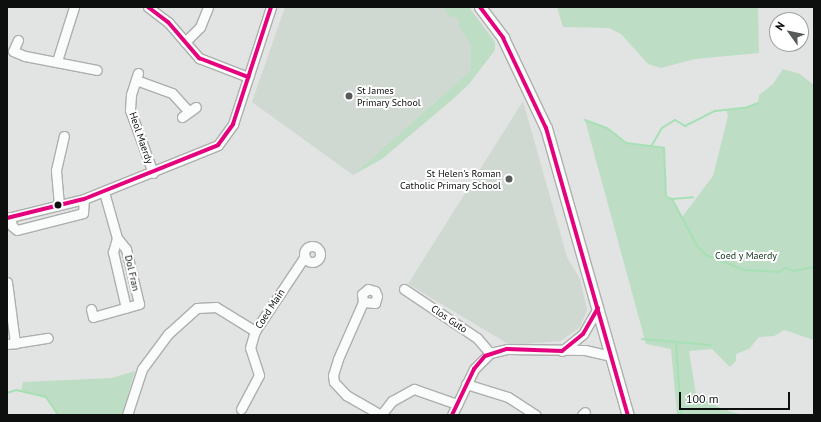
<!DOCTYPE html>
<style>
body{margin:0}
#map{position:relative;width:821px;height:422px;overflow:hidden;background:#e1e4e2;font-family:"PT Sans",sans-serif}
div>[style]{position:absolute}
.built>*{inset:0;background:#d0d8d2}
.green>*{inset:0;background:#beddc5}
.stream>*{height:2px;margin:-1px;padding:0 1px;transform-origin:1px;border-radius:1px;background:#a6e0b4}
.roads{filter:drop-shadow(1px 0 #adafae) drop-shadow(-1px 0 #adafae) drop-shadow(0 1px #adafae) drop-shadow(0 -1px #adafae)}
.minor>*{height:9px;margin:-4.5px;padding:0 4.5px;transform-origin:4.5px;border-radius:4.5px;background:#fafbfb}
.minor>.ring{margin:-4.5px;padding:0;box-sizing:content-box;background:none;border:9px solid #fafbfb;border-radius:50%}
.tertiary>*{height:11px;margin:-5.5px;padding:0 5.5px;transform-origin:5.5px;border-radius:5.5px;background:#fafbfb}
.bus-1>*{height:4px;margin:-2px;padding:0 2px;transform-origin:2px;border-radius:2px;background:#e5007d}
.dots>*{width:11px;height:11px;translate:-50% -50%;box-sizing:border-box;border:2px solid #fff;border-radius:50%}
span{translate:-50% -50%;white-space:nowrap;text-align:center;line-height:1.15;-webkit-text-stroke:4px #fff;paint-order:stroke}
.poi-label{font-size:10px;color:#0d0f0e}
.left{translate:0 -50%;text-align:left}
.right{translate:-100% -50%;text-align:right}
.street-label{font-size:10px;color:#0d0f0e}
.park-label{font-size:10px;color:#12341c}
.frame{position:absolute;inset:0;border:8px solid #0d0f0e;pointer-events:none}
.north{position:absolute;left:769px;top:12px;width:40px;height:40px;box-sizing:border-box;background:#fff;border:1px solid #9e9f9f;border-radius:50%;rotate:303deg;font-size:11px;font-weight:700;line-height:16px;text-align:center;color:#0d0f0e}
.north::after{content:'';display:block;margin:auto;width:14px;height:18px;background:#575a58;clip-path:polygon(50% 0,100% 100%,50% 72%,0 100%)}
.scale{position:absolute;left:679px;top:392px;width:111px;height:18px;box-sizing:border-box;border:2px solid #0d0f0e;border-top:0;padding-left:5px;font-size:12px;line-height:14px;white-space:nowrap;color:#0d0f0e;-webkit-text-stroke:3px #fff;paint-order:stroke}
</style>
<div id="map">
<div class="built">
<div style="clip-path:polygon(285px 7px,443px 7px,451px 18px,458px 17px,459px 27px,471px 45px,471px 70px,353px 175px,252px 102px)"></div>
<div style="clip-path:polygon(523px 101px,567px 257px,580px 279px,587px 310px,580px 327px,561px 341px,510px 345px,408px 284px)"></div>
</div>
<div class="green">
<div style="clip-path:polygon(443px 7px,469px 7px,495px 42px,495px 50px,469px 84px,453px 99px,382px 159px,353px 175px,471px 70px,471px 45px,459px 27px,458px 17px,451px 18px)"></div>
<div style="clip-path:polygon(557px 7px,758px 7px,759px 53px,695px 59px,661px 68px,648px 64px,621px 34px,609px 28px,563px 27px)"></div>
<div style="clip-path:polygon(783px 69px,800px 74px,814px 85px,814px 340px,784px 330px,774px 336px,759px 337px,749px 349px,736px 354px,736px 361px,730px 367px,712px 349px,689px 351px,696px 395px,722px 409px,743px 415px,677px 415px,671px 349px,646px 344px,585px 120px,607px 128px,626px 143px,664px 148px,666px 197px,672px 199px,682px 217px,713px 176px,728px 116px,726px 109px,745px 108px,758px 103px,759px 95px,773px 84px)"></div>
<div style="clip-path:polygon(135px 371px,122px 415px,58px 415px,46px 397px,21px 391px,23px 382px,112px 378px)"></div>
</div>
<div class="stream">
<div style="left:585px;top:120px;width:23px;rotate:20deg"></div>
<div style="left:607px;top:128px;width:24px;rotate:38deg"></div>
<div style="left:626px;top:143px;width:38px;rotate:7deg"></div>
<div style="left:664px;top:148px;width:49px;rotate:87.7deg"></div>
<div style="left:666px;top:197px;width:6px;rotate:18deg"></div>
<div style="left:672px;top:199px;width:53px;rotate:62deg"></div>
<div style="left:697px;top:246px;width:13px;rotate:45deg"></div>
<div style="left:706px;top:255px;width:41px;rotate:21.5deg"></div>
<div style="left:744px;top:270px;width:35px;rotate:3deg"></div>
<div style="left:779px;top:272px;width:8px;rotate:-30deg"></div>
<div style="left:786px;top:268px;width:8px;rotate:23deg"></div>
<div style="left:793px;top:271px;width:21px;rotate:-11deg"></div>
<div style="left:652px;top:145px;width:20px;rotate:-60deg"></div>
<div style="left:662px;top:128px;width:15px;rotate:-32deg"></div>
<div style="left:675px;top:120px;width:12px;rotate:31deg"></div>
<div style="left:685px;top:126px;width:34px;rotate:-27deg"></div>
<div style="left:715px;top:111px;width:30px;rotate:-6deg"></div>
<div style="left:745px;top:108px;width:14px;rotate:-21deg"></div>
<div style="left:672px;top:199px;width:21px;rotate:-5deg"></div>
<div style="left:642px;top:339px;width:69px;rotate:5deg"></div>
<div style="left:676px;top:342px;width:73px;rotate:86.1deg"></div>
<div style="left:7px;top:393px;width:9px;rotate:-18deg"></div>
<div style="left:16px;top:390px;width:31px;rotate:13deg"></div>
<div style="left:46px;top:397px;width:22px;rotate:56deg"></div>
</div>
<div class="roads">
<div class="minor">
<div style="left:148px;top:7px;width:25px;rotate:37deg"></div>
<div style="left:168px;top:22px;width:48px;rotate:49.3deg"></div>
<div style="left:199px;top:58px;width:53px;rotate:21.2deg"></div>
<div style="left:18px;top:40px;width:12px;rotate:114deg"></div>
<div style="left:13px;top:51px;width:13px;rotate:23deg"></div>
<div style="left:25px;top:56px;width:73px;rotate:11deg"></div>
<div style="left:185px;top:42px;width:21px;rotate:-45deg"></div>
<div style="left:200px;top:27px;width:22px;rotate:-68deg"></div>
<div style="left:57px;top:61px;width:57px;rotate:-72.5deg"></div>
<div style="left:138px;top:73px;width:23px;rotate:108deg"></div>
<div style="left:131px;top:95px;width:15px;rotate:94deg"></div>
<div style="left:130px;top:110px;width:67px;rotate:69.9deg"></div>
<div style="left:136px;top:80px;width:38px;rotate:20deg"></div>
<div style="left:172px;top:93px;width:25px;rotate:48deg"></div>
<div style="left:182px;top:117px;width:17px;rotate:-36deg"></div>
<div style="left:59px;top:205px;width:35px;rotate:-95deg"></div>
<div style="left:56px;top:170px;width:35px;rotate:-77deg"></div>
<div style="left:10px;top:217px;width:9px;rotate:77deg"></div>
<div style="left:12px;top:226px;width:6px;rotate:39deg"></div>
<div style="left:17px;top:230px;width:68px;rotate:-14.4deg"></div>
<div style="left:83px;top:213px;width:14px;rotate:-86deg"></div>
<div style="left:7px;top:218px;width:79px;rotate:-13.9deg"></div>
<div style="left:84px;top:199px;width:144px;rotate:-21.9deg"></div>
<div style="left:218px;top:145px;width:26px;rotate:-54deg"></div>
<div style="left:233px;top:124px;width:123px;rotate:-72deg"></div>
<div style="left:117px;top:238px;width:15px;rotate:106deg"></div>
<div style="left:113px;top:252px;width:57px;rotate:76.9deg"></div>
<div class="ring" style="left:304px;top:246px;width:7px;height:7px"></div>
<div style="left:7px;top:282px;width:62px;rotate:82.5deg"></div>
<div style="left:15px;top:343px;width:8px;rotate:173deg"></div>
<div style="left:404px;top:289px;width:88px;rotate:33.9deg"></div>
<div style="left:477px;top:338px;width:20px;rotate:49deg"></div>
<div style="left:363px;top:302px;width:12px;rotate:5deg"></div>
<div style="left:375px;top:303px;width:7px;rotate:-74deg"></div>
<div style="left:377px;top:296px;width:5px;rotate:-112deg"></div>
<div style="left:375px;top:291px;width:7px;rotate:-164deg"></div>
<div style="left:368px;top:289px;width:8px;rotate:140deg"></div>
<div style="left:362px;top:294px;width:8px;rotate:83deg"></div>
<div style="left:363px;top:302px;width:62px;rotate:113.7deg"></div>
<div style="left:338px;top:359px;width:17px;rotate:107deg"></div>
<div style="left:333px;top:375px;width:7px;rotate:82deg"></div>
<div style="left:334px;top:382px;width:18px;rotate:47deg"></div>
<div style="left:346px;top:395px;width:40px;rotate:29.7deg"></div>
<div style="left:91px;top:309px;width:8px;rotate:76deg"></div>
<div style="left:93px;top:317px;width:48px;rotate:-15.8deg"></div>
<div style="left:139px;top:304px;width:57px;rotate:-103.3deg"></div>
<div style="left:126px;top:249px;width:14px;rotate:-129deg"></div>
<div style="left:117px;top:238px;width:48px;rotate:-105.8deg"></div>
<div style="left:15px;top:343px;width:33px;rotate:-9deg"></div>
<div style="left:562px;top:351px;width:27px;rotate:-39deg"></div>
<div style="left:583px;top:334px;width:30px;rotate:-60deg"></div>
<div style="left:466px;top:384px;width:44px;rotate:17.2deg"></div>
<div style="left:508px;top:397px;width:33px;rotate:33deg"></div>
<div style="left:241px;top:409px;width:38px;rotate:-62deg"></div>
<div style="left:259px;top:375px;width:28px;rotate:-108deg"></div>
<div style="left:250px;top:348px;width:18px;rotate:-74deg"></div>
<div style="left:255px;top:331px;width:90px;rotate:-56.3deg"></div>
<div style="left:127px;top:415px;width:48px;rotate:-71.9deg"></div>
<div style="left:142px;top:369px;width:44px;rotate:-53.4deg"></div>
<div style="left:168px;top:334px;width:39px;rotate:-42deg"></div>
<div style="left:197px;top:308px;width:19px;rotate:-3deg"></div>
<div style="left:216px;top:307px;width:46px;rotate:31.6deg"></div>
<div style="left:381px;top:415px;width:18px;rotate:-52deg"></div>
<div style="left:392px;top:401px;width:25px;rotate:-29deg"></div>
<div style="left:414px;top:389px;width:46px;rotate:19.2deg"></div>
<div style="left:452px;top:415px;width:51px;rotate:-64.4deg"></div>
<div style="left:474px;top:369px;width:23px;rotate:-45deg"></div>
<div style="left:490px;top:353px;width:17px;rotate:-13deg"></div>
<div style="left:507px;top:349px;width:78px;rotate:0.7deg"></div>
<div style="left:585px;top:350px;width:27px;rotate:13deg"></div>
<div style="left:582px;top:415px;width:4px;rotate:-45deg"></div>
</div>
<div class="tertiary">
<div style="left:480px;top:7px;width:39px;rotate:53deg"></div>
<div style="left:503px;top:38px;width:100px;rotate:64.5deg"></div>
<div style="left:546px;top:128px;width:298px;rotate:74.1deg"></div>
</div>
</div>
<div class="bus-1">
<div style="left:148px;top:7px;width:25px;rotate:37deg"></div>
<div style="left:168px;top:22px;width:48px;rotate:49.3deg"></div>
<div style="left:199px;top:58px;width:53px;rotate:21.2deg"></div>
<div style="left:480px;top:7px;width:39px;rotate:53deg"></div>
<div style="left:503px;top:38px;width:100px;rotate:64.5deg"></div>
<div style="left:546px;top:128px;width:298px;rotate:74.1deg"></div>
<div style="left:7px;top:218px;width:79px;rotate:-13.9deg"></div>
<div style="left:84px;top:199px;width:144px;rotate:-21.9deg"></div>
<div style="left:218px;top:145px;width:26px;rotate:-54deg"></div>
<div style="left:233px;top:124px;width:123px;rotate:-72deg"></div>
<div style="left:452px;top:415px;width:51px;rotate:-64.4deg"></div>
<div style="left:474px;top:369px;width:17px;rotate:-50deg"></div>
<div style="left:485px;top:356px;width:23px;rotate:-18deg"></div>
<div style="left:507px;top:349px;width:55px;rotate:2.1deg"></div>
<div style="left:562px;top:351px;width:27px;rotate:-39deg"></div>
<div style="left:583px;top:334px;width:30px;rotate:-60deg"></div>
</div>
<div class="dots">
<div style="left:349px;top:96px;background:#575a58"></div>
<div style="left:509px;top:179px;background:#575a58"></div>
<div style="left:58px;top:205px;background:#0d0f0e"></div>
</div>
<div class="poi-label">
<span class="left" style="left:357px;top:96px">St James<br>Primary School</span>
<span class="right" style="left:501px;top:179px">St Helen's Roman<br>Catholic Primary School</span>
</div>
<div class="street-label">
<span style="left:141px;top:138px;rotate:71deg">Heol Maerdy</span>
<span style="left:132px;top:273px;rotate:77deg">Dol Fran</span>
<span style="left:270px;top:309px;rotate:-57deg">Coed Main</span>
<span style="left:449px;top:319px;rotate:34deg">Clos Guto</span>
</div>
<div class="park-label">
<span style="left:746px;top:256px">Coed y Maerdy</span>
</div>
<div class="frame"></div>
<div class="north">N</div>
<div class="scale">100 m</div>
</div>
